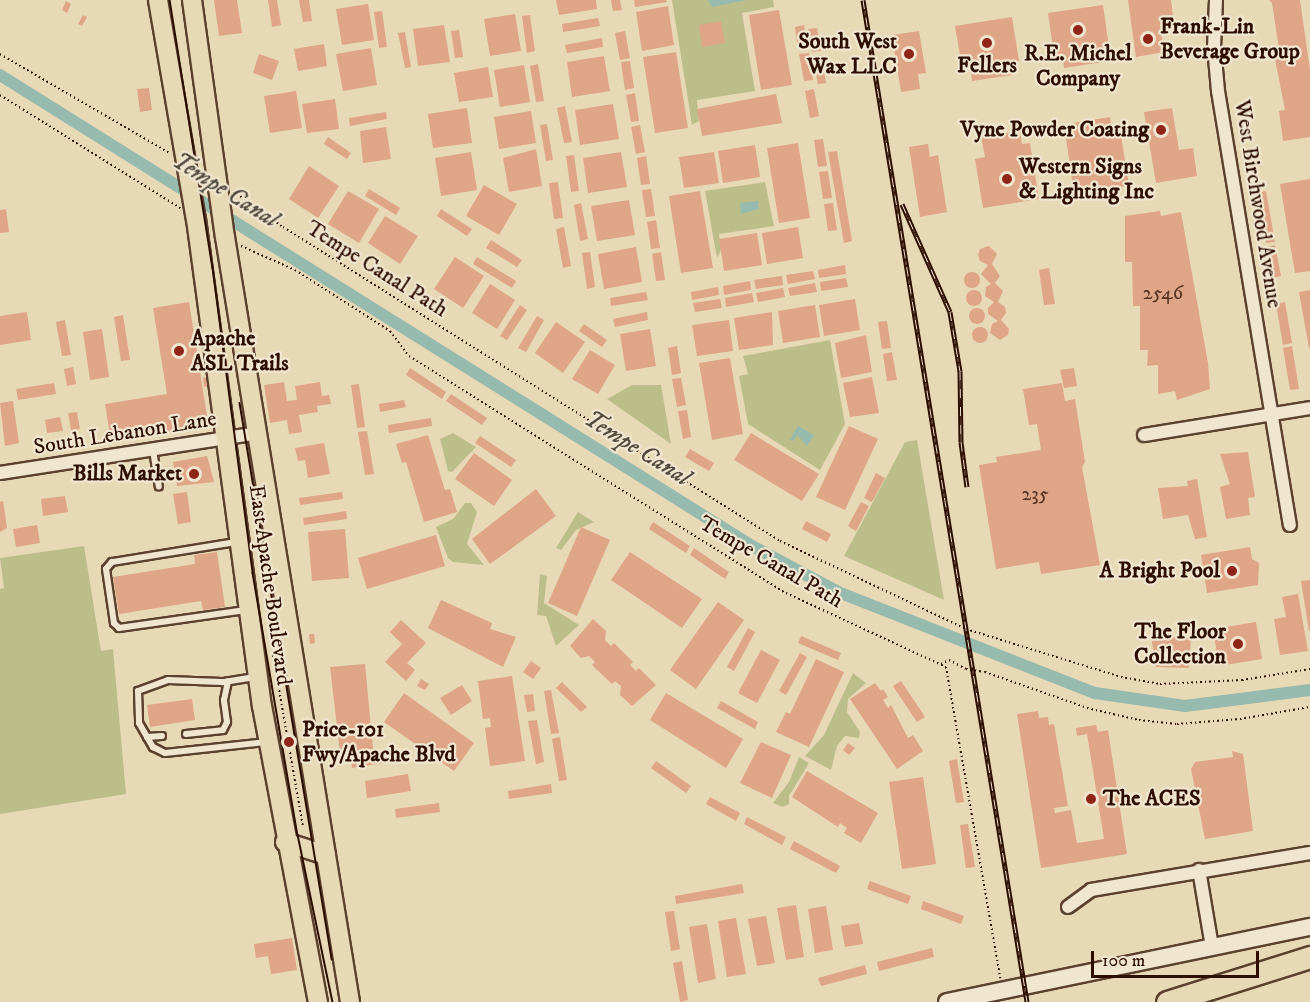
<!DOCTYPE html>
<style>
body{margin:0}
#map{position:relative;width:1310px;height:1002px;overflow:hidden;background:#e8d9b6;font-family:"IM FELL DW Pica",serif}
div>[style]{position:absolute}
.green>*{inset:0;background:#bcbe8a}
.water>*{inset:0;background:#97baae}
.canal>*{height:12px;margin:-6px;padding:0 6px;transform-origin:6px;border-radius:6px;background:#97baae}
.building>*{inset:0;background:#dea586}
.round{border-radius:50%}
.path>*{height:2px;margin-top:-1px;transform-origin:0;background:repeating-linear-gradient(90deg,#2c0d00 0 1.5px,transparent 0 4.5px)}
.roads{filter:drop-shadow(2px 0 #5b402e) drop-shadow(-2px 0 #5b402e) drop-shadow(0 2px #5b402e) drop-shadow(0 -2px #5b402e)}
.service>*{height:6px;margin:-3px;padding:0 3px;transform-origin:3px;border-radius:3px;background:#f0e6d0}
.minor>*{height:12px;margin:-6px;padding:0 6px;transform-origin:6px;border-radius:6px;background:#f0e6d0}
.secondary>*{height:16px;margin:-8px;padding:0 8px;transform-origin:8px;border-radius:8px;background:#f0e6d0}
.primary>*{height:18px;margin:-9px;padding:0 9px;transform-origin:9px;border-radius:9px;background:#e8d9b6}
.motorway>*{height:21px;margin:-10.5px;padding:0 10.5px;transform-origin:10.5px;border-radius:10.5px;background:#e8d9b6}
.tram>*{height:1.5px;margin:-0.75px;padding:0 0.75px;transform-origin:0.75px;border-radius:0.75px;background:#2c0d00}
.rail>*{height:5px;margin-top:-2.5px;transform-origin:0;background:repeating-linear-gradient(90deg,#f0e6d0 0 9px,#2c0d00 0 18px);box-sizing:border-box;border-block:2px solid #2c0d00}
.dots>*{width:16px;height:16px;translate:-50% -50%;box-sizing:border-box;border:3px solid #f0e6d0;border-radius:50%}
span{translate:-50% -50%;white-space:nowrap;text-align:center;line-height:1.15;-webkit-text-stroke:4.5px #f0e6d0;paint-order:stroke}
.number-label{font-size:20px;color:#583322}
.number-label span{-webkit-text-stroke-width:0}
.poi-label{font-size:22px;color:#2c0d00;font-weight:700}
.left{translate:0 -50%;text-align:left}
.right{translate:-100% -50%;text-align:right}
.street-label{font-size:22px;color:#2c0d00}
.water-label{font-size:24px;color:#514a3d;font-style:italic}
.scale{position:absolute;left:1091px;top:951px;width:168px;height:27px;box-sizing:border-box;border:3px solid #2c0d00;border-top:0;padding-left:8px;font-size:18px;line-height:21px;white-space:nowrap;color:#2c0d00;-webkit-text-stroke:4px #f0e6d0;paint-order:stroke}
</style>
<div id="map">
<div class="green">
<div style="clip-path:polygon(672px 0,773px 0,774px 7px,742px 13px,755px 91px,697px 100px,699px 121px,692px 125px)"></div>
<div style="clip-path:polygon(765px 182px,774px 226px,719px 234px,721px 250px,717px 258px,705px 191px)"></div>
<div style="clip-path:polygon(830px 340px,845px 424px,820px 470px,748px 424px,739px 376px,748px 374px,743px 356px)"></div>
<div style="clip-path:polygon(632px 385px,661px 385px,671px 444px,607px 399px)"></div>
<div style="clip-path:polygon(453px 433px,476px 447px,452px 472px,448px 471px,440px 439px)"></div>
<div style="clip-path:polygon(917px 440px,944px 600px,844px 556px,905px 442px)"></div>
<div style="clip-path:polygon(465px 503px,471px 503px,477px 512px,467px 544px,484px 565px,453px 562px,448px 558px,436px 527px,453px 519px)"></div>
<div style="clip-path:polygon(578px 512px,594px 522px,576px 530px,561px 550px,556px 548px)"></div>
<div style="clip-path:polygon(84px 546px,101px 651px,113px 649px,126px 794px,0 814px,0 589px,4px 588px,0 558px)"></div>
<div style="clip-path:polygon(540px 574px,547px 576px,544px 603px,579px 625px,556px 646px,546px 616px,537px 615px)"></div>
<div style="clip-path:polygon(853px 673px,866px 683px,848px 699px,847px 712px,860px 732px,859px 738px,845px 736px,837px 746px,831px 770px,805px 756px,824px 735px)"></div>
<div style="clip-path:polygon(799px 757px,809px 763px,789px 796px,789px 804px,783px 807px,773px 803px,789px 782px)"></div>
</div>
<div class="water">
<div style="clip-path:polygon(708px 0,747px 0,712px 7px)"></div>
<div style="clip-path:polygon(758px 201px,759px 209px,741px 214px,740px 203px)"></div>
<div style="clip-path:polygon(798px 426px,814px 435px,807px 446px,797px 435px,793px 441px,790px 440px)"></div>
</div>
<div class="canal">
<div style="left:0;top:75px;width:887px;rotate:32.06deg"></div>
<div style="left:752px;top:546px;width:98px;rotate:28.1deg"></div>
<div style="left:838px;top:592px;width:276px;rotate:21.5deg"></div>
<div style="left:1095px;top:693px;width:91px;rotate:8.2deg"></div>
<div style="left:1185px;top:706px;width:126px;rotate:-7.3deg"></div>
</div>
<div class="building">
<div style="clip-path:polygon(214px 0,237px 0,242px 33px,219px 36px)"></div>
<div style="clip-path:polygon(268px 0,277px 0,281px 25px,272px 27px)"></div>
<div style="clip-path:polygon(299px 0,309px 0,312px 21px,303px 22px)"></div>
<div style="clip-path:polygon(556px 0,596px 0,597px 9px,559px 15px)"></div>
<div style="clip-path:polygon(611px 0,620px 0,622px 10px,613px 11px)"></div>
<div style="clip-path:polygon(634px 0,666px 0,667px 2px,635px 7px)"></div>
<div style="clip-path:polygon(1128px 0,1171px 0,1174px 23px,1160px 25px,1164px 52px,1136px 57px)"></div>
<div style="clip-path:polygon(1269px 0,1300px 0,1310px 70px,1310px 137px,1283px 141px,1279px 111px,1285px 110px,1273px 49px,1279px 49px,1272px 3px)"></div>
<div style="clip-path:polygon(66px 1px,71px 4px,67px 13px,62px 10px)"></div>
<div style="clip-path:polygon(368px 4px,374px 40px,342px 45px,336px 9px)"></div>
<div style="clip-path:polygon(1103px 5px,1109px 47px,1101px 49px,1103px 62px,1064px 68px,1062px 53px,1054px 55px,1048px 13px)"></div>
<div style="clip-path:polygon(668px 6px,674px 45px,642px 51px,636px 12px)"></div>
<div style="clip-path:polygon(779px 10px,792px 85px,761px 90px,749px 15px)"></div>
<div style="clip-path:polygon(382px 11px,387px 47px,379px 48px,374px 12px)"></div>
<div style="clip-path:polygon(515px 14px,521px 51px,490px 56px,484px 19px)"></div>
<div style="clip-path:polygon(83px 15px,87px 17px,82px 26px,78px 24px)"></div>
<div style="clip-path:polygon(530px 15px,535px 51px,527px 53px,522px 16px)"></div>
<div style="clip-path:polygon(1012px 17px,1019px 61px,1010px 62px,1012px 75px,972px 81px,969px 59px,961px 61px,955px 26px)"></div>
<div style="clip-path:polygon(598px 18px,600px 26px,563px 32px,562px 24px)"></div>
<div style="clip-path:polygon(721px 21px,725px 43px,702px 47px,699px 25px)"></div>
<div style="clip-path:polygon(444px 25px,450px 62px,418px 66px,413px 29px)"></div>
<div style="clip-path:polygon(804px 25px,807px 48px,798px 49px,795px 27px)"></div>
<div style="clip-path:polygon(817px 28px,821px 51px,812px 52px,808px 29px)"></div>
<div style="clip-path:polygon(459px 30px,463px 57px,455px 58px,451px 31px)"></div>
<div style="clip-path:polygon(625px 31px,630px 58px,620px 60px,615px 33px)"></div>
<div style="clip-path:polygon(919px 31px,926px 73px,918px 74px,920px 89px,901px 92px,892px 35px)"></div>
<div style="clip-path:polygon(405px 32px,411px 67px,405px 68px,398px 33px)"></div>
<div style="clip-path:polygon(602px 38px,603px 47px,567px 53px,565px 45px)"></div>
<div style="clip-path:polygon(324px 44px,327px 66px,298px 71px,294px 49px)"></div>
<div style="clip-path:polygon(371px 48px,377px 85px,343px 91px,336px 54px)"></div>
<div style="clip-path:polygon(676px 52px,688px 128px,655px 133px,643px 57px)"></div>
<div style="clip-path:polygon(809px 53px,813px 80px,804px 81px,799px 54px)"></div>
<div style="clip-path:polygon(259px 54px,279px 61px,272px 80px,253px 73px)"></div>
<div style="clip-path:polygon(821px 55px,826px 83px,818px 84px,813px 57px)"></div>
<div style="clip-path:polygon(604px 56px,610px 91px,572px 97px,567px 62px)"></div>
<div style="clip-path:polygon(630px 61px,634px 88px,625px 90px,621px 62px)"></div>
<div style="clip-path:polygon(538px 64px,544px 101px,536px 102px,530px 66px)"></div>
<div style="clip-path:polygon(524px 65px,530px 102px,500px 107px,494px 70px)"></div>
<div style="clip-path:polygon(488px 67px,493px 97px,459px 102px,454px 73px)"></div>
<div style="clip-path:polygon(149px 88px,152px 110px,140px 112px,137px 89px)"></div>
<div style="clip-path:polygon(814px 89px,819px 116px,810px 118px,805px 91px)"></div>
<div style="clip-path:polygon(296px 91px,302px 128px,270px 133px,264px 96px)"></div>
<div style="clip-path:polygon(635px 93px,639px 121px,631px 122px,626px 95px)"></div>
<div style="clip-path:polygon(776px 94px,782px 123px,702px 136px,697px 109px)"></div>
<div style="clip-path:polygon(335px 99px,339px 129px,307px 133px,302px 104px)"></div>
<div style="clip-path:polygon(613px 104px,619px 139px,580px 145px,575px 110px)"></div>
<div style="clip-path:polygon(565px 106px,572px 142px,564px 143px,557px 108px)"></div>
<div style="clip-path:polygon(467px 108px,472px 143px,433px 148px,428px 114px)"></div>
<div style="clip-path:polygon(1172px 108px,1179px 150px,1193px 148px,1197px 176px,1156px 183px,1144px 112px)"></div>
<div style="clip-path:polygon(531px 111px,536px 143px,499px 149px,494px 117px)"></div>
<div style="clip-path:polygon(386px 112px,387px 119px,350px 126px,349px 118px)"></div>
<div style="clip-path:polygon(1110px 117px,1112px 130px,1120px 129px,1129px 186px,1074px 194px,1066px 138px,1074px 137px,1072px 123px)"></div>
<div style="clip-path:polygon(547px 124px,553px 160px,546px 161px,540px 125px)"></div>
<div style="clip-path:polygon(640px 125px,645px 152px,636px 154px,631px 127px)"></div>
<div style="clip-path:polygon(386px 127px,391px 159px,363px 163px,360px 131px)"></div>
<div style="clip-path:polygon(1020px 131px,1022px 144px,1030px 143px,1039px 199px,983px 208px,975px 159px,985px 157px,981px 137px)"></div>
<div style="clip-path:polygon(328px 137px,351px 153px,347px 159px,324px 144px)"></div>
<div style="clip-path:polygon(823px 139px,827px 166px,818px 167px,814px 140px)"></div>
<div style="clip-path:polygon(798px 143px,810px 218px,779px 223px,767px 148px)"></div>
<div style="clip-path:polygon(928px 144px,930px 157px,938px 155px,947px 212px,920px 217px,909px 147px)"></div>
<div style="clip-path:polygon(755px 145px,760px 177px,723px 183px,718px 151px)"></div>
<div style="clip-path:polygon(536px 149px,542px 186px,509px 192px,503px 158px)"></div>
<div style="clip-path:polygon(837px 151px,852px 241px,844px 243px,828px 152px)"></div>
<div style="clip-path:polygon(471px 152px,477px 190px,441px 196px,435px 158px)"></div>
<div style="clip-path:polygon(621px 152px,627px 187px,588px 193px,583px 158px)"></div>
<div style="clip-path:polygon(714px 152px,719px 183px,684px 188px,679px 157px)"></div>
<div style="clip-path:polygon(574px 155px,579px 191px,571px 192px,566px 156px)"></div>
<div style="clip-path:polygon(646px 156px,650px 184px,641px 185px,637px 158px)"></div>
<div style="clip-path:polygon(309px 166px,339px 186px,318px 218px,289px 199px)"></div>
<div style="clip-path:polygon(828px 171px,832px 198px,823px 199px,819px 172px)"></div>
<div style="clip-path:polygon(1310px 179px,1310px 271px,1295px 273px,1280px 184px)"></div>
<div style="clip-path:polygon(558px 182px,563px 218px,554px 219px,549px 183px)"></div>
<div style="clip-path:polygon(484px 185px,517px 204px,499px 235px,466px 216px)"></div>
<div style="clip-path:polygon(369px 189px,400px 208px,396px 215px,365px 196px)"></div>
<div style="clip-path:polygon(651px 189px,655px 216px,646px 217px,642px 190px)"></div>
<div style="clip-path:polygon(348px 191px,379px 209px,359px 243px,328px 224px)"></div>
<div style="clip-path:polygon(700px 191px,713px 268px,681px 273px,669px 196px)"></div>
<div style="clip-path:polygon(1266px 191px,1275px 242px,1266px 243px,1257px 193px)"></div>
<div style="clip-path:polygon(629px 200px,635px 235px,597px 241px,591px 206px)"></div>
<div style="clip-path:polygon(581px 203px,588px 239px,580px 241px,574px 205px)"></div>
<div style="clip-path:polygon(833px 203px,837px 230px,828px 231px,824px 204px)"></div>
<div style="clip-path:polygon(6px 209px,9px 232px,0 233px,0 210px)"></div>
<div style="clip-path:polygon(441px 209px,472px 229px,467px 236px,437px 216px)"></div>
<div style="clip-path:polygon(1160px 211px,1161px 216px,1181px 212px,1208px 363px,1210px 389px,1177px 400px,1175px 391px,1158px 394px,1158px 365px,1147px 366px,1148px 350px,1140px 350px,1140px 306px,1133px 306px,1132px 262px,1125px 262px,1125px 216px)"></div>
<div style="clip-path:polygon(385px 216px,418px 236px,400px 264px,368px 243px)"></div>
<div style="clip-path:polygon(656px 220px,660px 248px,651px 249px,647px 222px)"></div>
<div style="clip-path:polygon(564px 227px,571px 266px,563px 268px,556px 229px)"></div>
<div style="clip-path:polygon(798px 227px,803px 258px,767px 264px,762px 233px)"></div>
<div style="clip-path:polygon(757px 233px,762px 265px,724px 271px,719px 239px)"></div>
<div style="clip-path:polygon(491px 240px,522px 260px,517px 267px,486px 248px)"></div>
<div style="clip-path:polygon(1275px 245px,1281px 276px,1272px 278px,1267px 247px)"></div>
<div style="clip-path:polygon(989px 246px,997px 254px,992px 264px,1000px 276px,995px 283px,1003px 291px,998px 302px,1005px 307px,1006px 313px,1001px 320px,1009px 329px,1008px 335px,1000px 340px,990px 333px,992px 324px,998px 321px,988px 314px,988px 308px,994px 302px,985px 296px,986px 287px,991px 284px,981px 274px,988px 265px,980px 261px,978px 255px,980px 249px)"></div>
<div style="clip-path:polygon(636px 247px,642px 282px,604px 289px,598px 254px)"></div>
<div style="clip-path:polygon(590px 252px,595px 287px,587px 289px,582px 253px)"></div>
<div style="clip-path:polygon(661px 252px,665px 280px,656px 281px,652px 254px)"></div>
<div style="clip-path:polygon(455px 257px,484px 276px,463px 308px,434px 289px)"></div>
<div style="clip-path:polygon(477px 257px,516px 281px,512px 288px,473px 264px)"></div>
<div style="clip-path:polygon(845px 265px,846px 274px,819px 278px,818px 270px)"></div>
<div style="clip-path:polygon(1049px 268px,1055px 304px,1044px 305px,1039px 270px)"></div>
<div style="clip-path:polygon(813px 271px,815px 279px,788px 284px,786px 275px)"></div>
<div class="round" style="left:964px;top:272px;width:16px;height:16px"></div>
<div style="clip-path:polygon(782px 276px,783px 285px,756px 289px,754px 280px)"></div>
<div style="clip-path:polygon(846px 278px,848px 287px,821px 291px,820px 282px)"></div>
<div style="clip-path:polygon(750px 281px,751px 290px,724px 295px,723px 286px)"></div>
<div style="clip-path:polygon(815px 283px,817px 292px,790px 296px,788px 288px)"></div>
<div style="clip-path:polygon(490px 284px,515px 300px,497px 329px,472px 313px)"></div>
<div style="clip-path:polygon(718px 287px,719px 295px,692px 300px,691px 292px)"></div>
<div style="clip-path:polygon(783px 288px,785px 297px,758px 302px,756px 293px)"></div>
<div class="round" style="left:966px;top:290px;width:16px;height:16px"></div>
<div style="clip-path:polygon(1310px 290px,1310px 348px,1309px 348px,1299px 292px)"></div>
<div style="clip-path:polygon(646px 292px,648px 300px,611px 306px,610px 298px)"></div>
<div style="clip-path:polygon(752px 293px,754px 302px,726px 307px,725px 298px)"></div>
<div style="clip-path:polygon(720px 299px,722px 308px,695px 312px,693px 303px)"></div>
<div style="clip-path:polygon(855px 299px,860px 330px,824px 336px,819px 305px)"></div>
<div style="clip-path:polygon(189px 302px,207px 416px,203px 426px,111px 441px,105px 404px,167px 394px,153px 308px)"></div>
<div style="clip-path:polygon(1285px 302px,1292px 343px,1283px 345px,1276px 304px)"></div>
<div style="clip-path:polygon(520px 305px,527px 310px,507px 340px,500px 336px)"></div>
<div style="clip-path:polygon(815px 305px,820px 337px,783px 343px,778px 311px)"></div>
<div class="round" style="left:969px;top:308px;width:16px;height:16px"></div>
<div style="clip-path:polygon(27px 312px,31px 340px,0 345px,0 316px)"></div>
<div style="clip-path:polygon(647px 312px,648px 320px,615px 327px,613px 319px)"></div>
<div style="clip-path:polygon(772px 312px,773px 345px,739px 350px,734px 318px)"></div>
<div style="clip-path:polygon(123px 315px,130px 360px,121px 361px,114px 317px)"></div>
<div style="clip-path:polygon(537px 316px,544px 320px,526px 352px,518px 348px)"></div>
<div style="clip-path:polygon(65px 320px,71px 355px,62px 356px,56px 322px)"></div>
<div style="clip-path:polygon(729px 320px,733px 351px,697px 356px,692px 325px)"></div>
<div style="clip-path:polygon(887px 321px,891px 348px,882px 349px,878px 322px)"></div>
<div style="clip-path:polygon(556px 322px,585px 342px,563px 373px,535px 353px)"></div>
<div style="clip-path:polygon(584px 324px,607px 340px,602px 347px,579px 331px)"></div>
<div class="round" style="left:972px;top:327px;width:16px;height:16px"></div>
<div style="clip-path:polygon(102px 329px,109px 377px,90px 380px,83px 332px)"></div>
<div style="clip-path:polygon(650px 329px,656px 366px,626px 371px,620px 334px)"></div>
<div style="clip-path:polygon(866px 335px,872px 372px,841px 378px,835px 343px)"></div>
<div style="clip-path:polygon(677px 346px,681px 373px,672px 375px,668px 348px)"></div>
<div style="clip-path:polygon(1292px 346px,1299px 389px,1290px 390px,1283px 348px)"></div>
<div style="clip-path:polygon(590px 350px,615px 365px,598px 394px,572px 379px)"></div>
<div style="clip-path:polygon(892px 352px,897px 380px,887px 381px,883px 354px)"></div>
<div style="clip-path:polygon(730px 358px,743px 434px,712px 440px,699px 363px)"></div>
<div style="clip-path:polygon(73px 367px,76px 384px,67px 386px,64px 369px)"></div>
<div style="clip-path:polygon(410px 368px,446px 392px,442px 399px,406px 375px)"></div>
<div style="clip-path:polygon(1074px 368px,1077px 386px,1064px 388px,1060px 370px)"></div>
<div style="clip-path:polygon(207px 377px,209px 386px,204px 387px,203px 378px)"></div>
<div style="clip-path:polygon(872px 377px,879px 413px,850px 417px,843px 383px)"></div>
<div style="clip-path:polygon(681px 378px,686px 405px,677px 407px,672px 379px)"></div>
<div style="clip-path:polygon(284px 382px,287px 401px,297px 400px,295px 386px,320px 382px,322px 396px,329px 395px,331px 404px,317px 406px,318px 412px,299px 415px,302px 432px,289px 434px,287px 420px,270px 423px,264px 385px)"></div>
<div style="clip-path:polygon(54px 383px,56px 394px,18px 400px,16px 389px)"></div>
<div style="clip-path:polygon(1062px 383px,1065px 401px,1075px 399px,1085px 462px,1082px 467px,1100px 565px,1041px 574px,1039px 562px,996px 569px,979px 465px,997px 462px,996px 457px,1041px 450px,1037px 424px,1029px 425px,1023px 389px)"></div>
<div style="clip-path:polygon(359px 384px,365px 427px,357px 428px,351px 385px)"></div>
<div style="clip-path:polygon(451px 394px,487px 418px,482px 425px,446px 401px)"></div>
<div style="clip-path:polygon(404px 400px,406px 407px,380px 412px,379px 404px)"></div>
<div style="clip-path:polygon(13px 401px,19px 443px,5px 446px,0 403px)"></div>
<div style="clip-path:polygon(687px 410px,691px 437px,683px 439px,678px 411px)"></div>
<div style="clip-path:polygon(77px 412px,80px 429px,71px 430px,68px 413px)"></div>
<div style="clip-path:polygon(60px 417px,63px 431px,47px 433px,45px 420px)"></div>
<div style="clip-path:polygon(431px 418px,432px 426px,389px 433px,388px 425px)"></div>
<div style="clip-path:polygon(849px 426px,878px 439px,845px 510px,816px 497px)"></div>
<div style="clip-path:polygon(367px 431px,374px 474px,365px 475px,358px 432px)"></div>
<div style="clip-path:polygon(751px 433px,819px 474px,802px 501px,734px 460px)"></div>
<div style="clip-path:polygon(428px 435px,445px 490px,450px 489px,457px 512px,424px 522px,406px 462px,402px 463px,396px 444px)"></div>
<div style="clip-path:polygon(480px 436px,516px 460px,511px 467px,475px 443px)"></div>
<div style="clip-path:polygon(324px 443px,330px 474px,308px 478px,305px 460px,298px 461px,295px 448px)"></div>
<div style="clip-path:polygon(690px 449px,714px 463px,709px 471px,685px 457px)"></div>
<div style="clip-path:polygon(1248px 452px,1255px 497px,1248px 498px,1250px 515px,1226px 519px,1220px 487px,1230px 484px,1220px 454px)"></div>
<div style="clip-path:polygon(474px 453px,512px 480px,494px 506px,455px 479px)"></div>
<div style="clip-path:polygon(207px 456px,214px 482px,177px 486px,173px 462px)"></div>
<div style="clip-path:polygon(876px 473px,885px 478px,872px 502px,864px 498px)"></div>
<div style="clip-path:polygon(1197px 479px,1207px 537px,1195px 539px,1188px 515px,1163px 519px,1158px 488px,1188px 486px,1187px 481px)"></div>
<div style="clip-path:polygon(536px 489px,556px 516px,490px 564px,472px 539px)"></div>
<div style="clip-path:polygon(187px 492px,191px 522px,178px 524px,173px 494px)"></div>
<div style="clip-path:polygon(342px 492px,343px 499px,300px 505px,299px 498px)"></div>
<div style="clip-path:polygon(65px 496px,68px 512px,43px 516px,41px 499px)"></div>
<div style="clip-path:polygon(3px 501px,7px 528px,0 532px,0 502px)"></div>
<div style="clip-path:polygon(861px 502px,869px 506px,856px 531px,848px 526px)"></div>
<div style="clip-path:polygon(346px 511px,347px 519px,304px 525px,303px 518px)"></div>
<div style="clip-path:polygon(806px 521px,831px 534px,827px 542px,802px 529px)"></div>
<div style="clip-path:polygon(653px 522px,690px 546px,686px 553px,649px 529px)"></div>
<div style="clip-path:polygon(37px 525px,40px 543px,16px 547px,13px 529px)"></div>
<div style="clip-path:polygon(581px 527px,610px 540px,577px 616px,548px 603px)"></div>
<div style="clip-path:polygon(345px 529px,349px 578px,312px 581px,308px 532px)"></div>
<div style="clip-path:polygon(436px 535px,445px 566px,367px 589px,358px 558px)"></div>
<div style="clip-path:polygon(1250px 547px,1252px 559px,1259px 563px,1258px 585px,1207px 593px,1201px 555px)"></div>
<div style="clip-path:polygon(694px 548px,729px 572px,725px 579px,690px 555px)"></div>
<div style="clip-path:polygon(217px 552px,225px 607px,203px 610px,201px 601px,119px 614px,113px 577px,195px 564px,194px 555px)"></div>
<div style="clip-path:polygon(630px 552px,702px 599px,682px 628px,611px 580px)"></div>
<div style="clip-path:polygon(1310px 580px,1310px 631px,1309px 631px,1301px 581px)"></div>
<div style="clip-path:polygon(1298px 594px,1308px 651px,1280px 655px,1274px 619px,1286px 617px,1282px 597px)"></div>
<div style="clip-path:polygon(441px 600px,492px 623px,490px 629px,516px 637px,503px 667px,428px 628px)"></div>
<div style="clip-path:polygon(718px 602px,744px 620px,696px 689px,670px 670px)"></div>
<div style="clip-path:polygon(593px 619px,606px 631px,605px 640px,611px 646px,614px 643px,633px 662px,630px 665px,636px 671px,639px 668px,656px 685px,632px 706px,620px 695px,621px 686px,615px 681px,612px 684px,592px 665px,595px 662px,589px 656px,581px 658px,570px 646px)"></div>
<div style="clip-path:polygon(401px 620px,426px 643px,407px 663px,415px 670px,406px 681px,385px 662px,402px 644px,390px 632px)"></div>
<div style="clip-path:polygon(1256px 622px,1262px 659px,1219px 666px,1213px 629px)"></div>
<div style="clip-path:polygon(748px 628px,755px 632px,734px 671px,727px 667px)"></div>
<div style="clip-path:polygon(309px 634px,314px 634px,315px 643px,310px 644px)"></div>
<div style="clip-path:polygon(801px 636px,841px 653px,838px 660px,798px 643px)"></div>
<div style="clip-path:polygon(1151px 636px,1191px 638px,1189px 668px,1156px 667px)"></div>
<div style="clip-path:polygon(761px 650px,780px 660px,757px 703px,738px 693px)"></div>
<div style="clip-path:polygon(800px 653px,807px 657px,786px 695px,779px 691px)"></div>
<div style="clip-path:polygon(816px 659px,844px 672px,809px 747px,776px 732px,786px 712px,790px 714px)"></div>
<div style="clip-path:polygon(531px 661px,541px 668px,533px 679px,523px 672px)"></div>
<div style="clip-path:polygon(365px 664px,373px 749px,340px 752px,330px 667px)"></div>
<div style="clip-path:polygon(512px 676px,525px 761px,490px 766px,485px 728px,491px 727px,490px 718px,483px 719px,478px 681px)"></div>
<div style="clip-path:polygon(421px 679px,429px 684px,425px 690px,417px 686px)"></div>
<div style="clip-path:polygon(901px 681px,925px 717px,917px 722px,893px 686px)"></div>
<div style="clip-path:polygon(562px 682px,587px 707px,581px 712px,556px 688px)"></div>
<div style="clip-path:polygon(875px 683px,881px 691px,883px 689px,888px 697px,883px 700px,888px 708px,891px 705px,908px 738px,913px 735px,923px 751px,897px 769px,850px 699px)"></div>
<div style="clip-path:polygon(462px 685px,472px 701px,451px 715px,440px 698px)"></div>
<div style="clip-path:polygon(551px 690px,559px 733px,551px 734px,544px 691px)"></div>
<div style="clip-path:polygon(404px 693px,474px 743px,454px 771px,384px 722px)"></div>
<div style="clip-path:polygon(666px 693px,743px 739px,726px 768px,650px 720px)"></div>
<div style="clip-path:polygon(533px 694px,535px 711px,527px 712px,524px 695px)"></div>
<div style="clip-path:polygon(192px 699px,195px 720px,150px 727px,147px 705px)"></div>
<div style="clip-path:polygon(721px 701px,758px 722px,755px 729px,717px 708px)"></div>
<div style="clip-path:polygon(1038px 711px,1039px 718px,1048px 717px,1049px 725px,1054px 724px,1068px 806px,1054px 808px,1055px 813px,1071px 810px,1077px 843px,1104px 839px,1087px 734px,1077px 736px,1076px 728px,1096px 725px,1098px 732px,1108px 730px,1127px 854px,1041px 868px,1017px 714px)"></div>
<div style="clip-path:polygon(537px 720px,544px 762px,536px 764px,528px 721px)"></div>
<div style="clip-path:polygon(560px 737px,567px 780px,559px 781px,552px 739px)"></div>
<div style="clip-path:polygon(761px 742px,791px 755px,772px 798px,740px 783px)"></div>
<div style="clip-path:polygon(848px 743px,855px 748px,849px 755px,843px 750px)"></div>
<div style="clip-path:polygon(1232px 751px,1243px 754px,1253px 831px,1205px 839px,1191px 769px,1195px 762px,1233px 757px)"></div>
<div style="clip-path:polygon(394px 753px,395px 761px,352px 768px,351px 760px)"></div>
<div style="clip-path:polygon(957px 759px,964px 802px,956px 803px,949px 761px)"></div>
<div style="clip-path:polygon(656px 761px,691px 786px,686px 793px,651px 768px)"></div>
<div style="clip-path:polygon(807px 771px,878px 813px,861px 843px,844px 833px,847px 828px,840px 823px,838px 827px,792px 797px)"></div>
<div style="clip-path:polygon(408px 774px,411px 791px,367px 798px,365px 781px)"></div>
<div style="clip-path:polygon(923px 777px,936px 864px,902px 869px,889px 782px)"></div>
<div style="clip-path:polygon(551px 784px,552px 793px,509px 799px,508px 791px)"></div>
<div style="clip-path:polygon(710px 797px,740px 813px,736px 821px,706px 804px)"></div>
<div style="clip-path:polygon(439px 803px,440px 812px,396px 818px,395px 809px)"></div>
<div style="clip-path:polygon(747px 817px,786px 837px,782px 845px,744px 824px)"></div>
<div style="clip-path:polygon(968px 824px,975px 867px,966px 868px,960px 825px)"></div>
<div style="clip-path:polygon(794px 841px,840px 866px,836px 873px,790px 849px)"></div>
<div style="clip-path:polygon(870px 881px,911px 896px,908px 904px,867px 889px)"></div>
<div style="clip-path:polygon(742px 884px,744px 893px,676px 904px,675px 896px)"></div>
<div style="clip-path:polygon(923px 901px,964px 916px,961px 924px,921px 909px)"></div>
<div style="clip-path:polygon(796px 905px,804px 957px,786px 960px,777px 908px)"></div>
<div style="clip-path:polygon(826px 906px,833px 950px,815px 953px,808px 909px)"></div>
<div style="clip-path:polygon(674px 911px,680px 949px,671px 951px,665px 912px)"></div>
<div style="clip-path:polygon(766px 916px,775px 963px,757px 966px,748px 919px)"></div>
<div style="clip-path:polygon(736px 918px,746px 974px,727px 977px,718px 921px)"></div>
<div style="clip-path:polygon(859px 923px,863px 944px,845px 947px,841px 926px)"></div>
<div style="clip-path:polygon(707px 924px,716px 979px,698px 983px,689px 927px)"></div>
<div style="clip-path:polygon(292px 938px,297px 970px,271px 974px,268px 956px,256px 958px,254px 944px)"></div>
<div style="clip-path:polygon(932px 948px,934px 957px,879px 971px,877px 962px)"></div>
<div style="clip-path:polygon(682px 961px,688px 1000px,680px 1002px,673px 963px)"></div>
<div style="clip-path:polygon(865px 965px,867px 974px,821px 986px,818px 978px)"></div>
</div>
<div class="path">
<div style="left:0;top:54px;width:198px;rotate:30.3deg"></div>
<div style="left:0;top:95px;width:213px;rotate:32.1deg"></div>
<div style="left:233px;top:191px;width:62px;rotate:35.8deg"></div>
<div style="left:283px;top:227px;width:588px;rotate:32.28deg"></div>
<div style="left:780px;top:541px;width:206px;rotate:25.3deg"></div>
<div style="left:966px;top:629px;width:162px;rotate:17.2deg"></div>
<div style="left:1121px;top:677px;width:40px;rotate:10deg"></div>
<div style="left:1160px;top:684px;width:82px;rotate:-2.8deg"></div>
<div style="left:1242px;top:680px;width:69px;rotate:-9.2deg"></div>
<div style="left:241px;top:246px;width:59px;rotate:24deg"></div>
<div style="left:295px;top:270px;width:113px;rotate:32.7deg"></div>
<div style="left:390px;top:331px;width:31px;rotate:53deg"></div>
<div style="left:409px;top:356px;width:445px;rotate:32.2deg"></div>
<div style="left:786px;top:593px;width:176px;rotate:24.8deg"></div>
<div style="left:946px;top:667px;width:316px;rotate:80.1deg"></div>
<div style="left:273px;top:655px;width:175px;rotate:80.1deg"></div>
<div style="left:941px;top:664px;width:9px;rotate:-27deg"></div>
<div style="left:949px;top:660px;width:19px;rotate:28deg"></div>
<div style="left:966px;top:669px;width:19px;rotate:9deg"></div>
<div style="left:985px;top:672px;width:108px;rotate:19.4deg"></div>
<div style="left:1087px;top:708px;width:53px;rotate:13deg"></div>
<div style="left:1139px;top:720px;width:38px;rotate:6deg"></div>
<div style="left:1177px;top:724px;width:63px;rotate:-4.5deg"></div>
<div style="left:1240px;top:719px;width:71px;rotate:-9.7deg"></div>
</div>
<div class="roads">
<div class="service">
<div style="left:153px;top:450px;width:37px;rotate:81deg"></div>
<div style="left:236px;top:542px;width:126px;rotate:170.8deg"></div>
<div style="left:112px;top:562px;width:9px;rotate:131deg"></div>
<div style="left:106px;top:569px;width:55px;rotate:81.6deg"></div>
<div style="left:114px;top:623px;width:7px;rotate:45deg"></div>
<div style="left:119px;top:628px;width:128px;rotate:-8.1deg"></div>
<div style="left:255px;top:677px;width:33px;rotate:171deg"></div>
<div style="left:222px;top:682px;width:54px;rotate:-177.9deg"></div>
<div style="left:168px;top:680px;width:32px;rotate:160deg"></div>
<div style="left:138px;top:691px;width:32px;rotate:88deg"></div>
<div style="left:139px;top:723px;width:28px;rotate:60deg"></div>
<div style="left:153px;top:747px;width:13px;rotate:27deg"></div>
<div style="left:165px;top:753px;width:103px;rotate:-6.2deg"></div>
<div style="left:186px;top:734px;width:37px;rotate:-6deg"></div>
<div style="left:223px;top:730px;width:9px;rotate:-63deg"></div>
<div style="left:227px;top:722px;width:22px;rotate:-98deg"></div>
<div style="left:224px;top:700px;width:19px;rotate:-78deg"></div>
<div style="left:147px;top:737px;width:15px;rotate:-4deg"></div>
</div>
<div class="minor">
<div style="left:1216px;top:0;width:47px;rotate:92.4deg"></div>
<div style="left:1214px;top:47px;width:44px;rotate:84.8deg"></div>
<div style="left:1218px;top:91px;width:440px;rotate:80.6deg"></div>
<div style="left:1144px;top:435px;width:168px;rotate:-9.2deg"></div>
<div style="left:0;top:473px;width:260px;rotate:-8.8deg"></div>
<div style="left:1199px;top:870px;width:78px;rotate:80.4deg"></div>
<div style="left:1068px;top:907px;width:29px;rotate:-36deg"></div>
<div style="left:1091px;top:890px;width:222px;rotate:-9.6deg"></div>
</div>
<div class="secondary">
<div style="left:947px;top:1002px;width:371px;rotate:-11.7deg"></div>
</div>
<div class="primary">
<div style="left:158px;top:0;width:222px;rotate:80.2deg"></div>
<div style="left:196px;top:219px;width:491px;rotate:82.3deg"></div>
<div style="left:262px;top:706px;width:301px;rotate:79.3deg"></div>
<div style="left:192px;top:0;width:239px;rotate:82.1deg"></div>
<div style="left:225px;top:237px;width:775px;rotate:80.72deg"></div>
<div style="left:285px;top:842px;width:43px;rotate:17.6deg"></div>
</div>
<div class="motorway">
<div style="left:1167px;top:1002px;width:150px;rotate:-17.5deg"></div>
</div>
</div>
<div class="tram">
<div style="left:170px;top:0;width:271px;rotate:80.9deg"></div>
<div style="left:213px;top:268px;width:308px;rotate:82.5deg"></div>
<div style="left:253px;top:573px;width:266px;rotate:80.3deg"></div>
<div style="left:298px;top:835px;width:171px;rotate:78.2deg"></div>
<div style="left:240px;top:403px;width:564px;rotate:80.6deg"></div>
</div>
<div class="rail">
<div style="left:863px;top:0;width:1015px;rotate:80.7deg"></div>
<div style="left:902px;top:204px;width:118px;rotate:66deg"></div>
<div style="left:950px;top:312px;width:60px;rotate:80.4deg"></div>
<div style="left:960px;top:371px;width:71px;rotate:89.2deg"></div>
<div style="left:961px;top:442px;width:45px;rotate:82.4deg"></div>
</div>
<div class="dots">
<div style="left:1078px;top:30px;background:#8f2418"></div>
<div style="left:1148px;top:39px;background:#8f2418"></div>
<div style="left:987px;top:43px;background:#8f2418"></div>
<div style="left:909px;top:54px;background:#8f2418"></div>
<div style="left:1161px;top:130px;background:#8f2418"></div>
<div style="left:1007px;top:179px;background:#8f2418"></div>
<div style="left:179px;top:351px;background:#8f2418"></div>
<div style="left:194px;top:474px;background:#8f2418"></div>
<div style="left:1232px;top:571px;background:#8f2418"></div>
<div style="left:1238px;top:644px;background:#8f2418"></div>
<div style="left:289px;top:742px;background:#8f2418"></div>
<div style="left:1091px;top:799px;background:#8f2418"></div>
</div>
<div class="number-label">
<span style="left:1163px;top:293px">2546</span>
<span style="left:1035px;top:494px">235</span>
</div>
<div class="poi-label">
<span class="left" style="left:1160px;top:39px">Frank-Lin<br>Beverage Group</span>
<span class="right" style="left:897px;top:54px">South West<br>Wax LLC</span>
<span style="left:1078px;top:66px">R.E. Michel<br>Company</span>
<span style="left:987px;top:66px">Fellers</span>
<span class="right" style="left:1149px;top:130px">Vyne Powder Coating</span>
<span class="left" style="left:1019px;top:179px">Western Signs<br>&amp; Lighting Inc</span>
<span class="left" style="left:191px;top:351px">Apache<br>ASL Trails</span>
<span class="right" style="left:182px;top:474px">Bills Market</span>
<span class="right" style="left:1220px;top:571px">A Bright Pool</span>
<span class="right" style="left:1226px;top:644px">The Floor<br>Collection</span>
<span class="left" style="left:302px;top:742px">Price-101<br>Fwy/Apache Blvd</span>
<span class="left" style="left:1103px;top:799px">The ACES</span>
</div>
<div class="street-label">
<span style="left:1258px;top:204px;rotate:81deg">West Birchwood Avenue</span>
<span style="left:377px;top:269px;rotate:32deg">Tempe Canal Path</span>
<span style="left:125px;top:433px;rotate:-9deg">South Lebanon Lane</span>
<span style="left:771px;top:562px;rotate:30deg">Tempe Canal Path</span>
<span style="left:270px;top:585px;rotate:82deg">East Apache Boulevard</span>
</div>
<div class="water-label">
<span style="left:225px;top:191px;rotate:32deg">Tempe Canal</span>
<span style="left:637px;top:449px;rotate:32deg">Tempe Canal</span>
</div>
<div class="scale">100 m</div>
</div>
